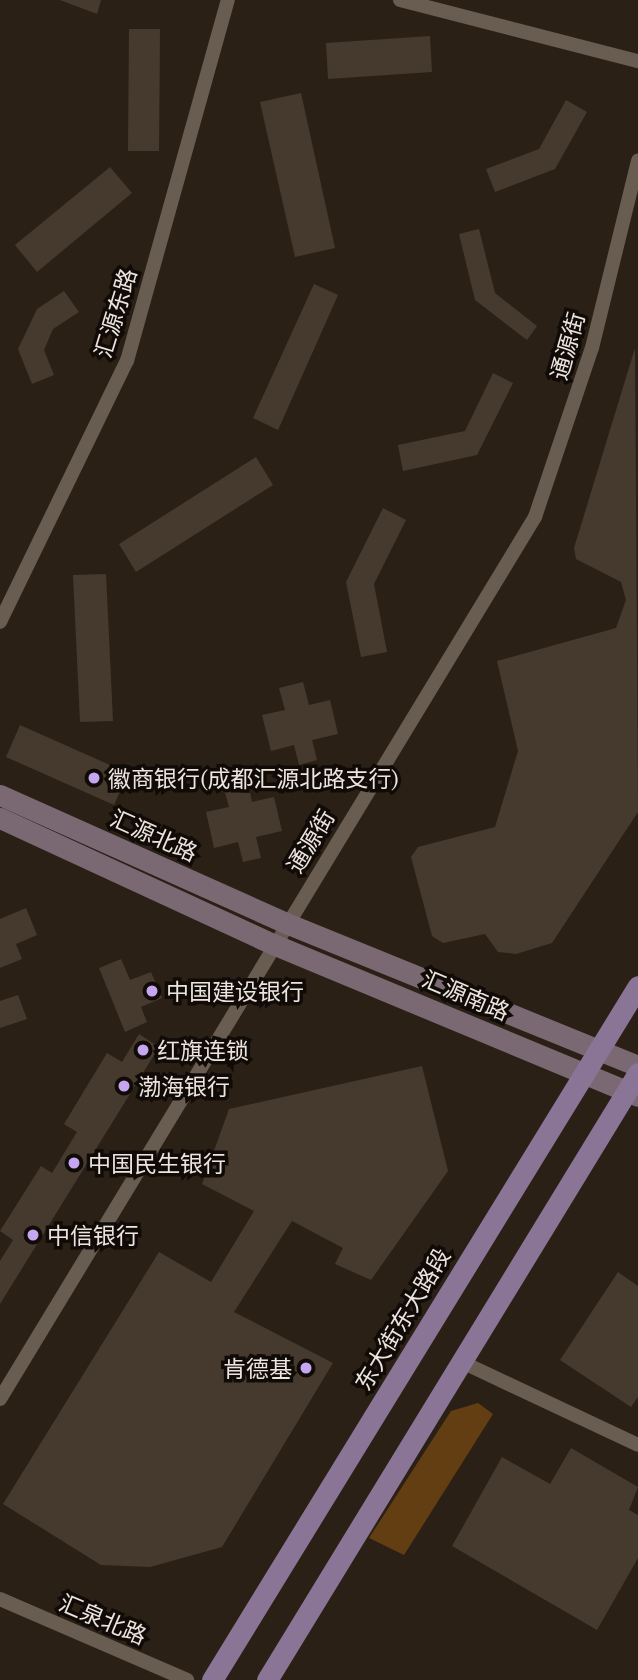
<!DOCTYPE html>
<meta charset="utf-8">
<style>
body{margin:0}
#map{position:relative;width:638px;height:1680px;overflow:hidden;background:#2b2016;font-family:"IBM Plex Serif","Noto Sans SC",serif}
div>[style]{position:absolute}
.green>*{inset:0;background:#643e13}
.building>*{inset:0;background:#463a2f}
.street>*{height:14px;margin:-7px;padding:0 7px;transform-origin:7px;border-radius:7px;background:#695c50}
.secondary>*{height:21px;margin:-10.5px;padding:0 10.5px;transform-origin:10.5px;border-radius:10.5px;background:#7a6973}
.primary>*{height:21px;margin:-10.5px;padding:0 10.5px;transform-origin:10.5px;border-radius:10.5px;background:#8b7597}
.dots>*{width:19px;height:19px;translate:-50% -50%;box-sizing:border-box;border:4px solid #100b07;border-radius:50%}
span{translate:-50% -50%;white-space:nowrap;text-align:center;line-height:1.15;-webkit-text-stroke:7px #100b07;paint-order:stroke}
.street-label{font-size:23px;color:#ece4de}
.poi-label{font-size:23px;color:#ece4de}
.left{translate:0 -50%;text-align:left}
.right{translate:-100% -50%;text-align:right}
</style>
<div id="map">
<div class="green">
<div style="clip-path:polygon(478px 1403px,493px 1414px,404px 1555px,369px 1538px,451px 1411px)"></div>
</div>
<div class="building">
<div style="clip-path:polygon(60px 0,101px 0,97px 14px)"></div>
<div style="clip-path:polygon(129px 29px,160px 29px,159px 151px,128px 151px)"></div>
<div style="clip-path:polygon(430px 36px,432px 72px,328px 79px,326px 43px)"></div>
<div style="clip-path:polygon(301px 93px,335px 248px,295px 257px,260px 102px)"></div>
<div style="clip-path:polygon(566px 100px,587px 112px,555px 169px,495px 192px,486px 169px,539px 149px)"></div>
<div style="clip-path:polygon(110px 167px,132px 193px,37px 272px,15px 245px)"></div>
<div style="clip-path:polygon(479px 229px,495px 293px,537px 326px,527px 340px,475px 300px,459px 234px)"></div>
<div style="clip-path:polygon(314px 284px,338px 295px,278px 430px,253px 418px)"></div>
<div style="clip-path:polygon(64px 291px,79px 312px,53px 329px,44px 350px,54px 375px,32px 384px,18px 349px,37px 309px)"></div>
<div style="clip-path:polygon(635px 348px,638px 812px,552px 943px,516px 954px,498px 952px,485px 934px,443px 943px,432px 936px,411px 857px,418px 847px,495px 827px,518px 751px,497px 661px,616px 628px,626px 600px,621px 582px,576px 559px,574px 548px)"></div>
<div style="clip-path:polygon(493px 373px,513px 383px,477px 455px,403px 471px,398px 445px,465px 431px)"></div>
<div style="clip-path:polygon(256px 457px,273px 485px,136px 572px,119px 544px)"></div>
<div style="clip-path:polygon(383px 508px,406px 520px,374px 584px,387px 652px,361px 657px,346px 582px)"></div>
<div style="clip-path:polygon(106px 574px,113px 721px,80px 722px,73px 575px)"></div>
<div style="clip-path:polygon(303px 682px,309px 705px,330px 700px,338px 734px,312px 740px,317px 760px,299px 765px,294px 745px,271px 751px,262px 715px,285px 710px,279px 688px)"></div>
<div style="clip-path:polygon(20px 725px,128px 773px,114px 805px,6px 757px)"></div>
<div style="clip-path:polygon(247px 779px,252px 802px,274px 797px,282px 831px,256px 837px,261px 858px,243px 862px,238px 842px,214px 848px,206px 812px,229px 807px,223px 785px)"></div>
<div style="clip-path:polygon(26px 908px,37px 935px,16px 944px,22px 959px,0 968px,0 919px)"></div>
<div style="clip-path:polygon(121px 959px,130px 980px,151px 972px,162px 998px,141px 1007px,147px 1022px,125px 1032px,99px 968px)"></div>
<div style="clip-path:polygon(18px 995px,27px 1019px,0 1028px,0 1001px)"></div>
<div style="clip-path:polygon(139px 1034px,159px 1047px,0 1304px,0 1261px,13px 1240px,0 1231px,41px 1166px,52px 1173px,77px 1132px,64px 1124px,107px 1053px,122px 1062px)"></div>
<div style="clip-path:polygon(422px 1066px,448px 1171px,371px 1280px,335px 1264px,343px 1248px,292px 1221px,234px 1312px,333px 1363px,222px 1547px,150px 1567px,101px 1565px,3px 1504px,159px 1252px,211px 1282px,254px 1211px,202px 1184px,229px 1109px)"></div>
<div style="clip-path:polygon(618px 1272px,638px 1286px,638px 1397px,631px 1407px,560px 1360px)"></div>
<div style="clip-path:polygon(571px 1448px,638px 1487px,629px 1510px,638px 1515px,638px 1558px,597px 1630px,452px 1546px,502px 1457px,550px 1484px)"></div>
</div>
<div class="street">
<div style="left:400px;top:0;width:246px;rotate:14.4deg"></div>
<div style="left:0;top:622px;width:290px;rotate:-64.1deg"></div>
<div style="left:127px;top:361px;width:375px;rotate:-74.4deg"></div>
<div style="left:464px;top:1363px;width:192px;rotate:25.2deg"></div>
<div style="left:0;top:1399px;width:1032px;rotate:-58.76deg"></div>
<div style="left:535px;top:517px;width:178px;rotate:-71.4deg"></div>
<div style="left:592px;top:348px;width:193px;rotate:-76.2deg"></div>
<div style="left:0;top:1599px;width:204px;rotate:23.4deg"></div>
</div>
<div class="secondary">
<div style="left:0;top:795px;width:313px;rotate:24.1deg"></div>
<div style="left:286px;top:923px;width:380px;rotate:22.1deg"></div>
<div style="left:0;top:818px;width:301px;rotate:24.8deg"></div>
<div style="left:273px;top:944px;width:395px;rotate:22.6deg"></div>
</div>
<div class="primary">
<div style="left:212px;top:1680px;width:814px;rotate:-58.46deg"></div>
<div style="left:267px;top:1680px;width:711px;rotate:-58.57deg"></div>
</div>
<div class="dots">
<div style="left:94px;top:778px;background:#c6a6f0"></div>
<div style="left:152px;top:991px;background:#c6a6f0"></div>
<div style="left:143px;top:1050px;background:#c6a6f0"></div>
<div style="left:124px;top:1086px;background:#c6a6f0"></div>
<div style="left:74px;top:1163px;background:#c6a6f0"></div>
<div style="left:33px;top:1235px;background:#c6a6f0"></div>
<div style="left:306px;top:1368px;background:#c6a6f0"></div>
</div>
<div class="street-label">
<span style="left:115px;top:313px;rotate:-73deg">汇源东路</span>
<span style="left:567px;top:346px;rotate:-74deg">通源街</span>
<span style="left:154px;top:835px;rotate:24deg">汇源北路</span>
<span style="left:310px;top:841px;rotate:-59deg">通源街</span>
<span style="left:466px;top:995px;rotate:23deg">汇源南路</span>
<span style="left:402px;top:1319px;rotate:-59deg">东大街东大路段</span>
<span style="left:103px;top:1619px;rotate:23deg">汇泉北路</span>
</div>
<div class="poi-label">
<span class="left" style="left:108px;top:778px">徽商银行(成都汇源北路支行)</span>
<span class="left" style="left:166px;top:991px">中国建设银行</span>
<span class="left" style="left:157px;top:1050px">红旗连锁</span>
<span class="left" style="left:138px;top:1086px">渤海银行</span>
<span class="left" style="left:88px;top:1163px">中国民生银行</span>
<span class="left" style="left:47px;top:1235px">中信银行</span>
<span class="right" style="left:292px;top:1368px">肯德基</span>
</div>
</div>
